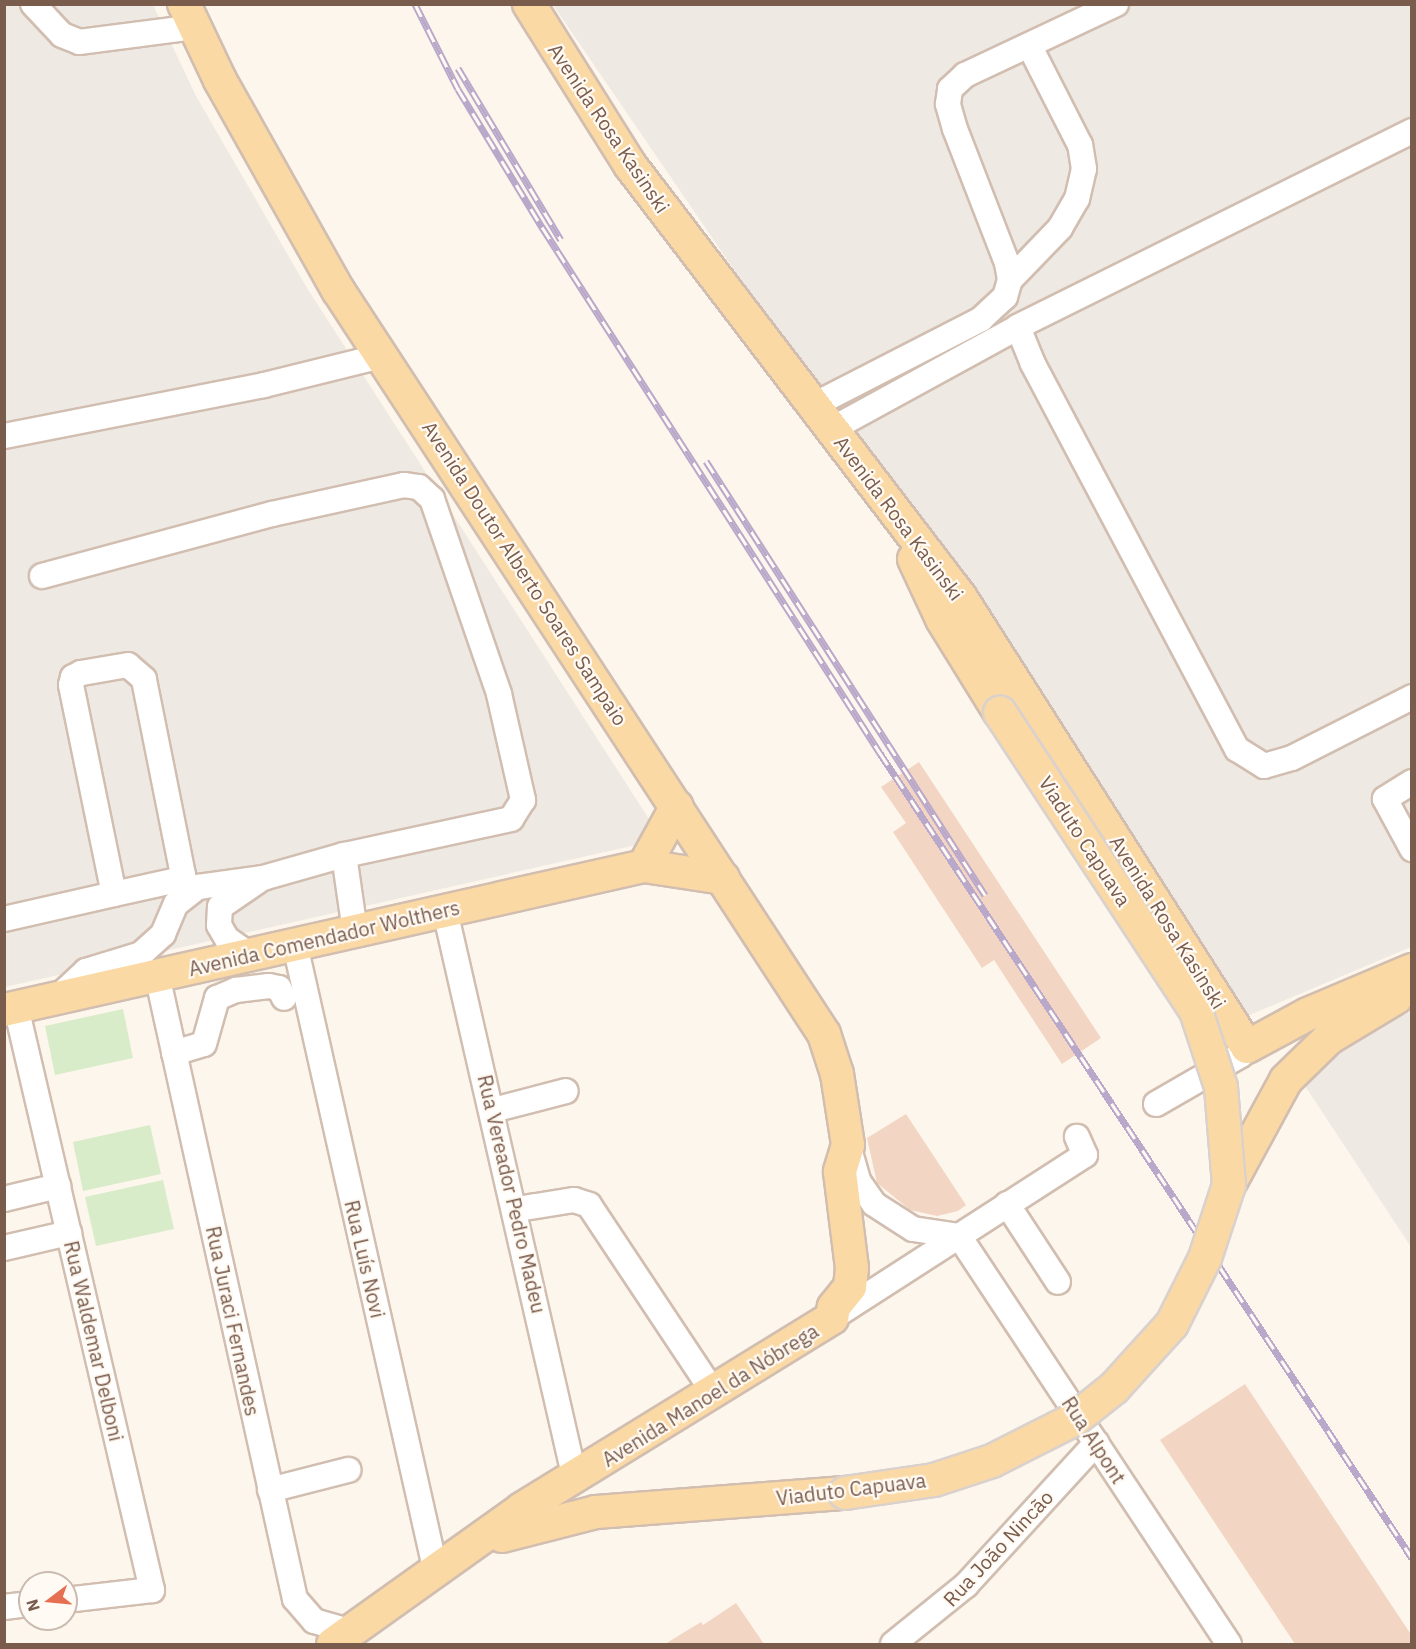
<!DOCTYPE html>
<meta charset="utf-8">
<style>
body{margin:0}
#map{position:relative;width:1416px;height:1649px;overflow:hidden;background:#fdf6ec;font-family:"IBM Plex Sans",sans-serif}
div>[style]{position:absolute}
.industrial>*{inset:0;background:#efe9e4}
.green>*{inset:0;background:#d8ecc9}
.building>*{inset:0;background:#f3d5c3}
.roads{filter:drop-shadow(2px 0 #d1beb0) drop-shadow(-2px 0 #d1beb0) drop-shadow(0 2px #d1beb0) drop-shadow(0 -2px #d1beb0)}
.minor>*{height:24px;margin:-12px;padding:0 12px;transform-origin:12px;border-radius:12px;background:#fff}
.major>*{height:32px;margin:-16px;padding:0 16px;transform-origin:16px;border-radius:16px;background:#fbd9a5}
.rail>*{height:7px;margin-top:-3.5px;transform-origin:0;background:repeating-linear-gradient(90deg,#fffaf3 0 14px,#b9a8c9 0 28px);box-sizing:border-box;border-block:2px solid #b9a8c9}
.bridges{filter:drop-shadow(2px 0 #dad1cd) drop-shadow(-2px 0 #dad1cd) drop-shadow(0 2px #dad1cd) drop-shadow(0 -2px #dad1cd)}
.major-bridge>*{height:32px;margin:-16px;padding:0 16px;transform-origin:16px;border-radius:16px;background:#fbd9a5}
span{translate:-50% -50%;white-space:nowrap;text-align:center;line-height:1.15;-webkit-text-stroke:4.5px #fffaf3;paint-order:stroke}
.street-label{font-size:20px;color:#7a5c4d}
.frame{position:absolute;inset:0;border:6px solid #7a5c4d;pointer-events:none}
.north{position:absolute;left:18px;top:1571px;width:60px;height:60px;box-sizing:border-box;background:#fffaf3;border:2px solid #cabbb1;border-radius:50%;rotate:254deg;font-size:16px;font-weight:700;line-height:24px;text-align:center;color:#7a5c4d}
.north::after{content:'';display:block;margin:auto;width:21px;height:27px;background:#e76f51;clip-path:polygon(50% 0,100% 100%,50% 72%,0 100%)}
</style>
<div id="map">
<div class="industrial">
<div style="clip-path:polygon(4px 5px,153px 5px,196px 96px,307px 288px,649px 819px,645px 843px,5px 987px)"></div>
<div style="clip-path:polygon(553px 5px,1411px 5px,1411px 947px,1245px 1017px)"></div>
<div style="clip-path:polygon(1411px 1012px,1411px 1247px,1288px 1060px)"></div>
</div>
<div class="green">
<div style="clip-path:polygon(123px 1009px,133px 1058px,55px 1075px,45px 1026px)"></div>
<div style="clip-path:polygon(150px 1125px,161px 1174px,83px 1191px,73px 1142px)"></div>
<div style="clip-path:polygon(163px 1180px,174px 1229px,96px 1246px,85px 1197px)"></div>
</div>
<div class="building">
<div style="clip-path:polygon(919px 762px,1101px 1038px,1062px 1064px,994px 960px,982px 968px,893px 832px,906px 823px,881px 787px)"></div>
<div style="clip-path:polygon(906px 1114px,966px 1205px,958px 1211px,937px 1216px,910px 1210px,877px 1183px,867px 1138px)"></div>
<div style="clip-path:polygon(1245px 1384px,1412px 1636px,1412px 1644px,1295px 1644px,1160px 1440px)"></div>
<div style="clip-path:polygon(736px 1603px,764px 1644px,665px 1644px,701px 1622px,703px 1625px)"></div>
</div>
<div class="roads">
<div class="minor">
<div style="left:33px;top:4px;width:42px;rotate:46.9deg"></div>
<div style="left:62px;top:35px;width:18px;rotate:22deg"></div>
<div style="left:79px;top:42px;width:116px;rotate:-7.4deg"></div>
<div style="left:1412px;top:131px;width:440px;rotate:153.6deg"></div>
<div style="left:1018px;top:327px;width:40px;rotate:68deg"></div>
<div style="left:1033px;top:364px;width:436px;rotate:62.1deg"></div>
<div style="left:1237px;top:749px;width:32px;rotate:32deg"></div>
<div style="left:1264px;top:766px;width:29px;rotate:-16deg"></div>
<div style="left:1292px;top:758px;width:135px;rotate:-26.9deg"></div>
<div style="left:1010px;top:280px;width:72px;rotate:-46.1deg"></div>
<div style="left:1060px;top:228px;width:34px;rotate:-60deg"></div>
<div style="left:1077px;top:199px;width:31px;rotate:-77deg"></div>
<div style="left:1084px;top:169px;width:24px;rotate:-99deg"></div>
<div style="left:1080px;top:145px;width:112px;rotate:-117deg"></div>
<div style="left:814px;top:405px;width:188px;rotate:-27.2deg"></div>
<div style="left:981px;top:319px;width:33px;rotate:-43deg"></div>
<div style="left:1005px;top:297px;width:18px;rotate:-74deg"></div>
<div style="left:1010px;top:280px;width:17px;rotate:-100deg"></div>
<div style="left:1007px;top:263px;width:144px;rotate:-111.2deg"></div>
<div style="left:955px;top:129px;width:26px;rotate:-106deg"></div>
<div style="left:948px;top:104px;width:15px;rotate:-82deg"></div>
<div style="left:950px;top:89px;width:21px;rotate:-43deg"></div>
<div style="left:965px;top:75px;width:167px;rotate:-25.2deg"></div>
<div style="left:832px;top:429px;width:212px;rotate:-28.7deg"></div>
<div style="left:4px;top:436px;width:265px;rotate:-11.1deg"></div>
<div style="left:264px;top:385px;width:121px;rotate:-13.9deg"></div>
<div style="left:42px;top:576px;width:238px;rotate:-15.1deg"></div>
<div style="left:272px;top:514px;width:135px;rotate:-12.4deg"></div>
<div style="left:404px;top:485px;width:15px;rotate:8deg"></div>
<div style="left:419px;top:487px;width:18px;rotate:43deg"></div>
<div style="left:432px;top:499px;width:206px;rotate:71deg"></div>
<div style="left:499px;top:694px;width:109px;rotate:77.2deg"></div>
<div style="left:523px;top:800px;width:22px;rotate:122deg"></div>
<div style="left:511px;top:819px;width:171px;rotate:167.8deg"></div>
<div style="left:344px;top:855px;width:77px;rotate:81.8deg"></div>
<div style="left:1412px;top:782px;width:32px;rotate:148deg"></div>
<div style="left:1385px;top:799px;width:57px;rotate:61.6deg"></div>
<div style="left:445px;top:911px;width:583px;rotate:77.11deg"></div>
<div style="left:4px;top:919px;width:113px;rotate:-12.8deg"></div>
<div style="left:114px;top:894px;width:65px;rotate:-12.5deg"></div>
<div style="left:177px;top:880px;width:8px;rotate:-40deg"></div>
<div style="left:183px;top:875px;width:200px;rotate:-101.3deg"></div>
<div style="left:144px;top:679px;width:21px;rotate:-139deg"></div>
<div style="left:128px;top:665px;width:48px;rotate:170.3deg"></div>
<div style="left:81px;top:673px;width:9px;rotate:153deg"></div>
<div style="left:73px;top:677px;width:8px;rotate:104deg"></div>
<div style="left:71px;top:685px;width:213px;rotate:78.4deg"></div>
<div style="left:295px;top:945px;width:643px;rotate:77.33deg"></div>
<div style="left:250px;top:955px;width:28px;rotate:-145deg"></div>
<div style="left:227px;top:939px;width:16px;rotate:-120deg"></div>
<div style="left:219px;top:925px;width:18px;rotate:-87deg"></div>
<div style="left:220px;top:907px;width:46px;rotate:-34.4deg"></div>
<div style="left:157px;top:975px;width:639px;rotate:77.53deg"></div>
<div style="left:295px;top:1599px;width:29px;rotate:49deg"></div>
<div style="left:314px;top:1621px;width:40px;rotate:16deg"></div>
<div style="left:57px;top:998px;width:40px;rotate:-43deg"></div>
<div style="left:86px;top:971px;width:58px;rotate:-17.2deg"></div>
<div style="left:141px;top:954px;width:30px;rotate:-42deg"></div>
<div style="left:163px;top:934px;width:33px;rotate:-67deg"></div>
<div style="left:176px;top:904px;width:28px;rotate:-38deg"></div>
<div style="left:198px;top:887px;width:66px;rotate:-7.9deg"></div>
<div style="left:263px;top:878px;width:84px;rotate:-15.9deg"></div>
<div style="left:16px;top:1007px;width:599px;rotate:76.87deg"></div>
<div style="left:152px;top:1590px;width:87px;rotate:173.4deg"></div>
<div style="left:174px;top:1053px;width:31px;rotate:-17deg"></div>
<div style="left:204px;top:1044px;width:48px;rotate:-74.2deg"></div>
<div style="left:217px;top:998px;width:21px;rotate:-23deg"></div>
<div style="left:236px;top:990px;width:33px;rotate:-7deg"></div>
<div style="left:269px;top:986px;width:10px;rotate:11deg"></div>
<div style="left:279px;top:988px;width:11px;rotate:63deg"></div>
<div style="left:1156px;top:1104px;width:98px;rotate:-30deg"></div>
<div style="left:1241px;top:1055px;width:10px;rotate:-53deg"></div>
<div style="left:493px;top:1110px;width:75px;rotate:-14.6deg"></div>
<div style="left:848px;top:1145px;width:37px;rotate:74deg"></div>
<div style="left:858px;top:1181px;width:28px;rotate:55deg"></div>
<div style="left:874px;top:1204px;width:46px;rotate:32.7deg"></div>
<div style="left:913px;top:1229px;width:47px;rotate:8.7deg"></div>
<div style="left:4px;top:1199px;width:56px;rotate:-13.5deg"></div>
<div style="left:1007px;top:1204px;width:93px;rotate:56.8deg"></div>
<div style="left:517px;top:1209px;width:58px;rotate:-9deg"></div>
<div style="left:574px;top:1200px;width:16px;rotate:18deg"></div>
<div style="left:589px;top:1205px;width:226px;rotate:56.4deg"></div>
<div style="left:959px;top:1236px;width:489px;rotate:56.5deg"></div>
<div style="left:4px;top:1248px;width:67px;rotate:-13deg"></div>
<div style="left:832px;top:1318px;width:301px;rotate:-32.8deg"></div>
<div style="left:1085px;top:1155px;width:20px;rotate:-114deg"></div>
<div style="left:270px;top:1490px;width:81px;rotate:-14.4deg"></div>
<div style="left:4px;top:1607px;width:26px;rotate:-7deg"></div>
<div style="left:893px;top:1644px;width:94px;rotate:-38.9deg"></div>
<div style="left:966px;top:1585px;width:193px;rotate:-47.5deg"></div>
</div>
<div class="major">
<div style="left:184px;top:4px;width:84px;rotate:64.7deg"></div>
<div style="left:220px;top:80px;width:241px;rotate:60.7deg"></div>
<div style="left:338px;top:290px;width:889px;rotate:56.85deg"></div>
<div style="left:824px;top:1034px;width:42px;rotate:72deg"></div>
<div style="left:837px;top:1074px;width:72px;rotate:81.2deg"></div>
<div style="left:848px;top:1145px;width:28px;rotate:107deg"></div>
<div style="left:840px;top:1172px;width:97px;rotate:82.9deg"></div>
<div style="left:852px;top:1268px;width:19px;rotate:96deg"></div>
<div style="left:850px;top:1287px;width:26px;rotate:129deg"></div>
<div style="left:834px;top:1307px;width:11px;rotate:100deg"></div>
<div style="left:832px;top:1318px;width:364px;rotate:148.4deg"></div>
<div style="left:522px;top:1509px;width:232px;rotate:144.5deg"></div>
<div style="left:529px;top:4px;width:190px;rotate:57.9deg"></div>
<div style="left:630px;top:165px;width:545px;rotate:52.6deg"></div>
<div style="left:961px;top:598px;width:532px;rotate:57.5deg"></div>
<div style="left:1247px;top:1047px;width:69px;rotate:-28.4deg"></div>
<div style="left:1308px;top:1014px;width:113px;rotate:-22.9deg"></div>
<div style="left:914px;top:559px;width:66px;rotate:65deg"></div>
<div style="left:942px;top:619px;width:110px;rotate:58.3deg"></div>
<div style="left:644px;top:866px;width:68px;rotate:-61.2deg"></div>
<div style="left:4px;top:1010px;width:656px;rotate:-12.68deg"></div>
<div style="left:644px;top:866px;width:80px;rotate:8.6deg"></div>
<div style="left:1229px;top:1185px;width:119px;rotate:-61.5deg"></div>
<div style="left:1286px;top:1080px;width:60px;rotate:-44.3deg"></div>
<div style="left:1329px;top:1038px;width:79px;rotate:-31.1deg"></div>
<div style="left:502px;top:1536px;width:97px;rotate:-14.3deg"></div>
<div style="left:596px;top:1512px;width:250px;rotate:-4.4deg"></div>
</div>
</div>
<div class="rail">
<div style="left:415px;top:4px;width:95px;rotate:63.2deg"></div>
<div style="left:458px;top:89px;width:162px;rotate:58.7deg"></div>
<div style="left:542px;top:227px;width:625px;rotate:57.28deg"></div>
<div style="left:880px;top:753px;width:965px;rotate:56.54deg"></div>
<div style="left:458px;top:68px;width:200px;rotate:59.1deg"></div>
<div style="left:706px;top:461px;width:516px;rotate:57.26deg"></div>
</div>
<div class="bridges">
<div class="major-bridge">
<div style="left:845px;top:1493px;width:90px;rotate:-8.3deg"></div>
<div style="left:934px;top:1480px;width:61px;rotate:-18.1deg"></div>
<div style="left:992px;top:1461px;width:93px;rotate:-26.8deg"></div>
<div style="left:1075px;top:1419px;width:50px;rotate:-38.5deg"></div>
<div style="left:1114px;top:1388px;width:86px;rotate:-47.8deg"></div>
<div style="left:1172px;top:1324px;width:74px;rotate:-63.4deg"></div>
<div style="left:1205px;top:1258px;width:77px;rotate:-71.8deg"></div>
<div style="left:1229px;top:1185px;width:98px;rotate:-94.7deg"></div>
<div style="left:1221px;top:1087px;width:80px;rotate:-108.2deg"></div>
<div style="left:1196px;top:1011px;width:357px;rotate:-123.3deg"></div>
</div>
</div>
<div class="street-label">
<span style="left:609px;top:128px;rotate:56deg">Avenida Rosa Kasinski</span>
<span style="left:899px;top:518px;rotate:53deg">Avenida Rosa Kasinski</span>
<span style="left:525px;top:573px;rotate:57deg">Avenida Doutor Alberto Soares Sampaio</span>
<span style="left:1085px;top:841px;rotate:57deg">Viaduto Capuava</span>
<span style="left:1168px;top:922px;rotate:58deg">Avenida Rosa Kasinski</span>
<span style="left:324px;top:938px;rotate:-13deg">Avenida Comendador Wolthers</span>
<span style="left:512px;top:1194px;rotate:77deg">Rua Vereador Pedro Madeu</span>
<span style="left:365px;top:1259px;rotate:77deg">Rua Luís Novi</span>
<span style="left:233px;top:1321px;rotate:78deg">Rua Juraci Fernandes</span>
<span style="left:94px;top:1341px;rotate:77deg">Rua Waldemar Delboni</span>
<span style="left:710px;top:1395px;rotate:-32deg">Avenida Manoel da Nóbrega</span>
<span style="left:1094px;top:1440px;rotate:57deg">Rua Alpont</span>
<span style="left:851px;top:1489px;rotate:-7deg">Viaduto Capuava</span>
<span style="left:998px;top:1548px;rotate:-47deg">Rua João Nincão</span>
</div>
<div class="frame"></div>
<div class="north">N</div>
</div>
